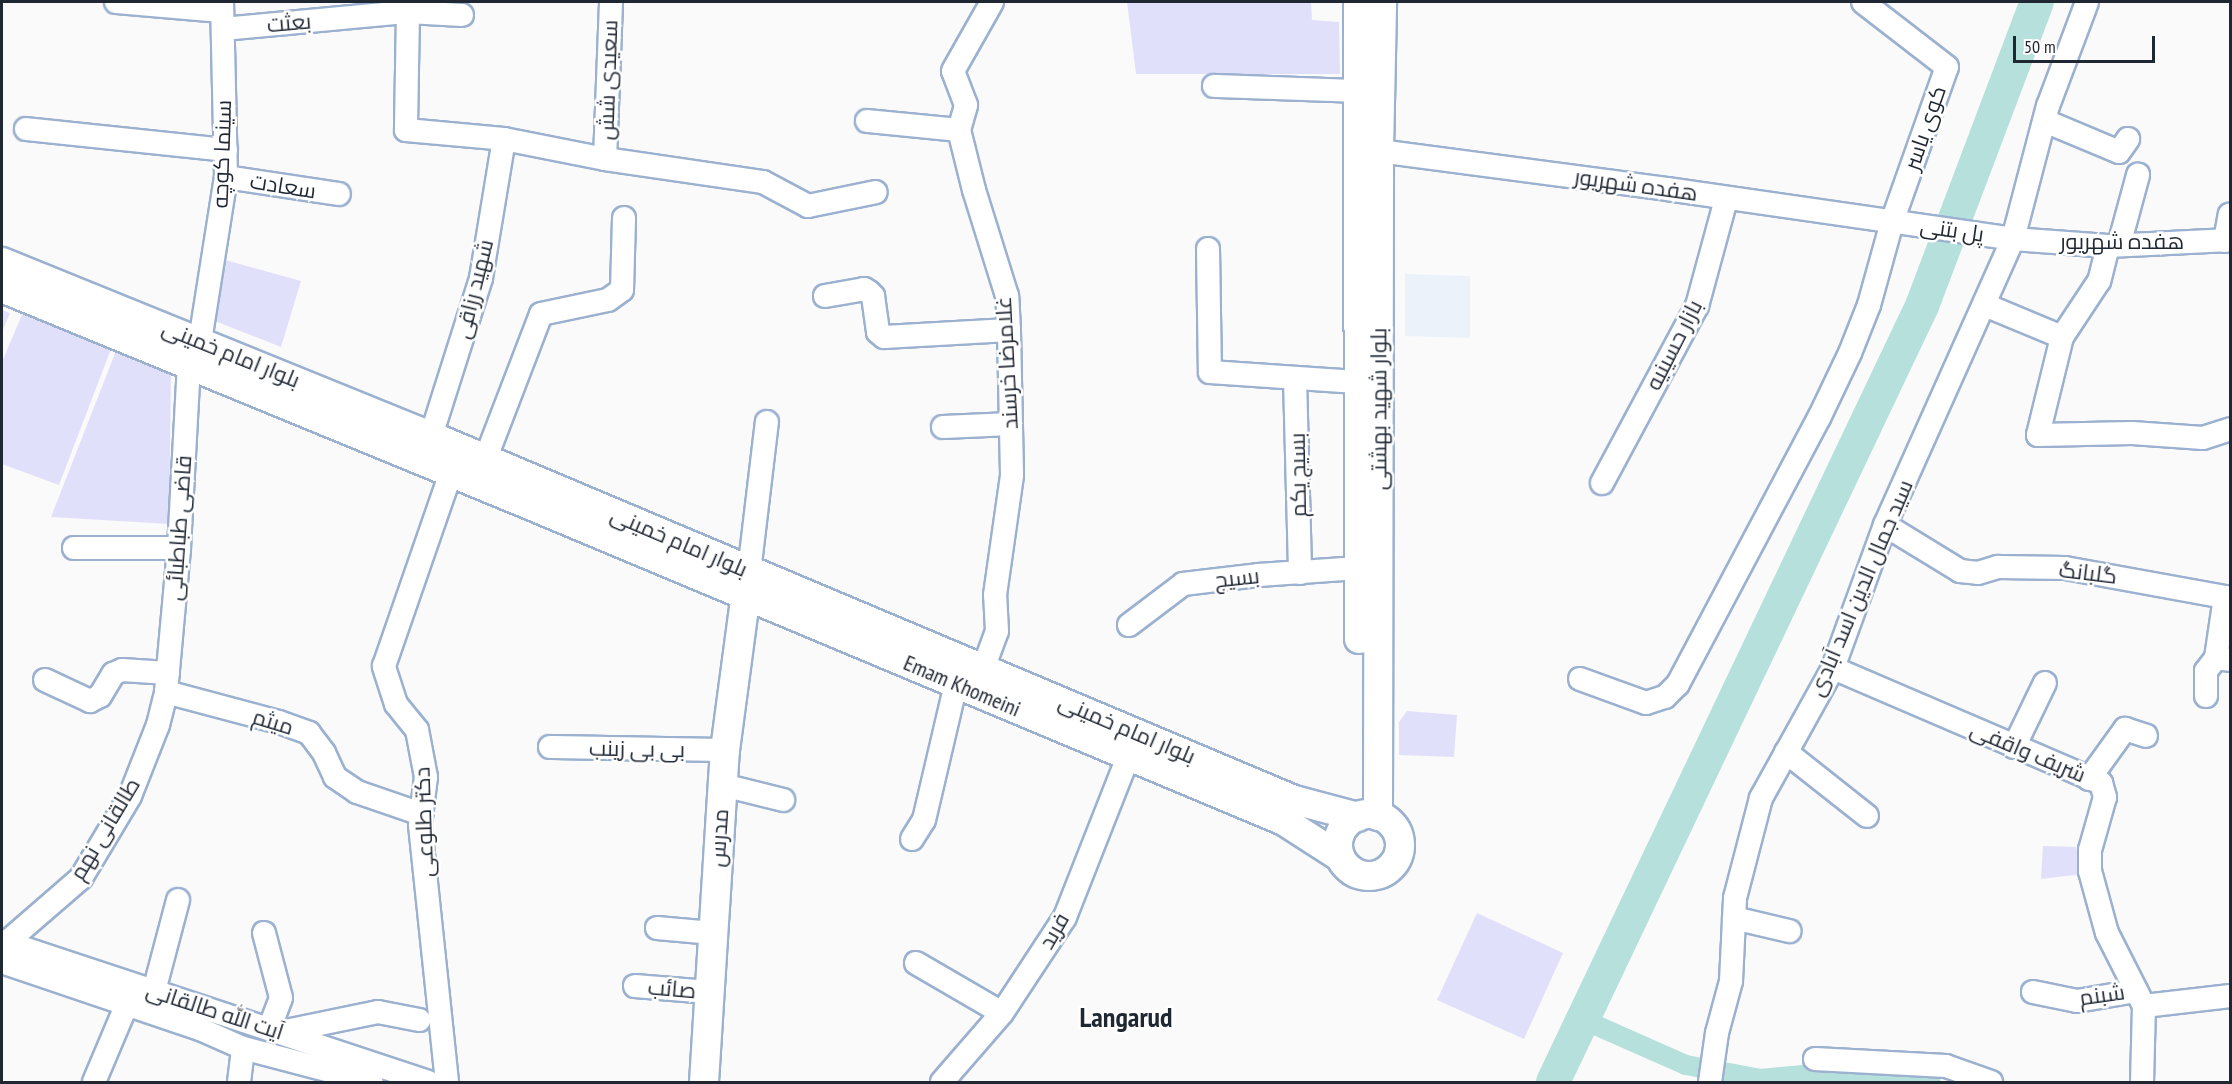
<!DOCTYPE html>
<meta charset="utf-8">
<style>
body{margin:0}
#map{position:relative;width:2232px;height:1084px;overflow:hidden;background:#fafafa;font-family:"PT Sans Narrow",Cairo,sans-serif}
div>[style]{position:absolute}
.built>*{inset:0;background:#ecf2fa}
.canal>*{height:20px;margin:-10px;padding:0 10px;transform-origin:10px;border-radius:10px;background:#b6e0dc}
.river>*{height:34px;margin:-17px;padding:0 17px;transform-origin:17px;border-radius:17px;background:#b6e0dc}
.building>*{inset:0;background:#e1e0fa}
.roads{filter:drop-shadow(2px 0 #9bb1cf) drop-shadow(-2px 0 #9bb1cf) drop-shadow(0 2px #9bb1cf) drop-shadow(0 -2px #9bb1cf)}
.minor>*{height:22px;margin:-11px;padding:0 11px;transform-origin:11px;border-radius:11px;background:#fff}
.major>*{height:28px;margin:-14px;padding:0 14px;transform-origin:14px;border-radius:14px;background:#fff}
.major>.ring{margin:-14px;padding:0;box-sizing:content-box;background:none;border:28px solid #fff;border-radius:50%}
span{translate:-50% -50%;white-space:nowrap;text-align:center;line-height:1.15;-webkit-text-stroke:5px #fff;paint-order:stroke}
.street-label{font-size:22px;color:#1f2733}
.district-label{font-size:28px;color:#1f2733;font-weight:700}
.frame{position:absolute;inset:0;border:3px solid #1f2733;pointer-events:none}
.scale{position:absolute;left:2013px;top:36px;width:142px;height:27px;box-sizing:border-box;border:3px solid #1f2733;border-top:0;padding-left:8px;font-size:18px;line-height:21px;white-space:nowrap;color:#1f2733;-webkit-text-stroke:4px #fff;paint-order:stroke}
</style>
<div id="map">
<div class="built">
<div style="clip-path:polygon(1405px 274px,1470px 276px,1470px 338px,1405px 336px)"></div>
</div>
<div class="canal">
<div style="left:1584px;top:1020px;width:111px;rotate:23.8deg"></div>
<div style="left:1686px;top:1065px;width:75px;rotate:10.7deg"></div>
<div style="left:1760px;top:1079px;width:65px;rotate:-5.3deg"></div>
<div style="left:1825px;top:1073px;width:95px;rotate:3.6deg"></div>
<div style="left:1920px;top:1079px;width:11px;rotate:15deg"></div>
</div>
<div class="river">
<div style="left:1553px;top:1082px;width:859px;rotate:-64.57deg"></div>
<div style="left:1922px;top:306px;width:325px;rotate:-69.3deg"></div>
</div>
<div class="building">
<div style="clip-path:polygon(1127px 2px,1311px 2px,1312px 20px,1339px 22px,1340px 74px,1136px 74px)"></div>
<div style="clip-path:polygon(218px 258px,301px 281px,281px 347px,210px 319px)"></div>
<div style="clip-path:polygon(2px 310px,10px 313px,2px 332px)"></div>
<div style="clip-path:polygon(24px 310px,111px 349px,59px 485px,2px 464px,2px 362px)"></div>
<div style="clip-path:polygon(116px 351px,171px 373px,169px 524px,51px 517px)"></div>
<div style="clip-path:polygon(1407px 711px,1457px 715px,1454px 757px,1399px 755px,1399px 722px)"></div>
<div style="clip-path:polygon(2043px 846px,2076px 847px,2083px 874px,2041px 879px)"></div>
<div style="clip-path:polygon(1477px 913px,1563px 953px,1524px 1039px,1437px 1000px)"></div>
</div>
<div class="roads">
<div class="minor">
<div style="left:116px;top:2px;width:106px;rotate:4.9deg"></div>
<div style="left:408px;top:12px;width:118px;rotate:91deg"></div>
<div style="left:406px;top:130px;width:98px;rotate:5.2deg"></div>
<div style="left:504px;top:139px;width:103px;rotate:11.2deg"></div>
<div style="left:605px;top:159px;width:160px;rotate:8.3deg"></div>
<div style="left:763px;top:182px;width:51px;rotate:28.1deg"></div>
<div style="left:808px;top:206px;width:69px;rotate:-11.6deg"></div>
<div style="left:223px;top:29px;width:186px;rotate:-5.3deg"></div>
<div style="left:408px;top:12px;width:54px;rotate:3.2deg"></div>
<div style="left:1214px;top:86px;width:143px;rotate:2deg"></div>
<div style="left:867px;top:121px;width:92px;rotate:5.6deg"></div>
<div style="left:2045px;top:121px;width:80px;rotate:22.7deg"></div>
<div style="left:2119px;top:152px;width:16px;rotate:-55deg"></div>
<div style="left:26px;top:129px;width:201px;rotate:6deg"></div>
<div style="left:605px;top:159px;width:157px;rotate:-87.8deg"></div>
<div style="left:1367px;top:162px;width:16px;rotate:-43deg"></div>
<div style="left:1379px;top:151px;width:290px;rotate:7.5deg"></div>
<div style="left:1667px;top:189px;width:350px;rotate:8.2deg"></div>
<div style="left:2013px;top:239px;width:95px;rotate:4.2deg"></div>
<div style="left:2108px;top:246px;width:122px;rotate:-2.8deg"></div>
<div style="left:226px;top:177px;width:114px;rotate:8.6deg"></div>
<div style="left:2225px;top:241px;width:27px;rotate:-80deg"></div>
<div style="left:2119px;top:245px;width:73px;rotate:-74.8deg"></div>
<div style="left:2108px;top:246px;width:36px;rotate:104deg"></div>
<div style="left:2099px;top:281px;width:67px;rotate:123.5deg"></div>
<div style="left:2062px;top:337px;width:101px;rotate:103.8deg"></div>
<div style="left:2038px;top:435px;width:94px;rotate:-1.2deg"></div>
<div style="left:2132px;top:433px;width:71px;rotate:4deg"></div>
<div style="left:2203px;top:438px;width:28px;rotate:-18deg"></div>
<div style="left:1208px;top:249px;width:123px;rotate:89.1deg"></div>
<div style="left:1210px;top:372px;width:147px;rotate:3.9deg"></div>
<div style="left:825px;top:296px;width:40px;rotate:-10deg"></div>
<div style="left:864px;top:289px;width:6px;rotate:31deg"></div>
<div style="left:869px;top:292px;width:6px;rotate:45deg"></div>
<div style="left:873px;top:296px;width:36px;rotate:82deg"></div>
<div style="left:878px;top:332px;width:8px;rotate:40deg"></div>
<div style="left:884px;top:337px;width:125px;rotate:-3.2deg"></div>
<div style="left:1985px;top:305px;width:83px;rotate:22.6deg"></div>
<div style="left:200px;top:341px;width:166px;rotate:-81deg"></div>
<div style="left:226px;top:177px;width:175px;rotate:-91.3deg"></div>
<div style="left:1295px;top:378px;width:195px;rotate:88.5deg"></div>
<div style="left:943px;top:427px;width:68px;rotate:-2.5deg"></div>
<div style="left:431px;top:436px;width:166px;rotate:-72.4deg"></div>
<div style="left:481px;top:278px;width:141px;rotate:-80.6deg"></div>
<div style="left:485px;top:460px;width:156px;rotate:-69deg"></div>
<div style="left:541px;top:314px;width:68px;rotate:-11.8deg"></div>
<div style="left:608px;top:300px;width:17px;rotate:-36deg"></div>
<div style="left:622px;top:290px;width:72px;rotate:-88.4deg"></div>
<div style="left:1602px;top:483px;width:201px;rotate:-61.8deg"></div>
<div style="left:1697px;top:306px;width:111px;rotate:-74.8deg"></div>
<div style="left:1885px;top:525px;width:88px;rotate:31.5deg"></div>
<div style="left:1960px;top:571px;width:18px;rotate:6deg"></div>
<div style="left:1978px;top:573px;width:21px;rotate:-17deg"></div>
<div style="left:1998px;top:567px;width:67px;rotate:0.9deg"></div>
<div style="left:2065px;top:568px;width:163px;rotate:10.3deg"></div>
<div style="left:2225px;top:597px;width:62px;rotate:98.4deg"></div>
<div style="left:2216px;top:658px;width:14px;rotate:8deg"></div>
<div style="left:74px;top:548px;width:105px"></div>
<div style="left:749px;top:572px;width:151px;rotate:-83.2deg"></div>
<div style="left:1129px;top:625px;width:68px;rotate:-37.2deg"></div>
<div style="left:1183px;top:584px;width:77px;rotate:-6.8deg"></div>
<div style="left:1259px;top:575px;width:99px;rotate:-4deg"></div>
<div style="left:1833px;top:668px;width:292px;rotate:23.2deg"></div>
<div style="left:2101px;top:783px;width:15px;rotate:74deg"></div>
<div style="left:2105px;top:797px;width:55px;rotate:105.8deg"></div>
<div style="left:2090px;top:850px;width:21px;rotate:90deg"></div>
<div style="left:2090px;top:871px;width:64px;rotate:74.7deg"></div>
<div style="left:2107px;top:933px;width:82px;rotate:63.1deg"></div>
<div style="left:2144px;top:1006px;width:76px;rotate:91.5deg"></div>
<div style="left:983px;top:669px;width:40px;rotate:-69.8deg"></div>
<div style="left:997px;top:631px;width:36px;rotate:-93deg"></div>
<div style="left:995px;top:595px;width:121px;rotate:-81.9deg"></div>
<div style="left:1012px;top:475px;width:145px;rotate:-91.2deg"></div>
<div style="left:1009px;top:330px;width:34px;rotate:-93deg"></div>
<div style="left:1007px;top:296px;width:111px;rotate:-107.3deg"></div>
<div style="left:974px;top:190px;width:62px;rotate:-104deg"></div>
<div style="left:959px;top:130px;width:26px;rotate:-74deg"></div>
<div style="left:966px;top:105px;width:36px;rotate:-111deg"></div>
<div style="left:953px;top:71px;width:79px;rotate:-60.5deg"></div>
<div style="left:1580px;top:679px;width:70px;rotate:20deg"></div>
<div style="left:1646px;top:703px;width:20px;rotate:-18deg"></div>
<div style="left:1665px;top:697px;width:18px;rotate:-45deg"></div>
<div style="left:1678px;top:684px;width:301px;rotate:-62.1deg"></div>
<div style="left:1819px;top:418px;width:72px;rotate:-64.5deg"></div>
<div style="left:1850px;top:353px;width:52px;rotate:-68.4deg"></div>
<div style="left:1869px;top:305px;width:86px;rotate:-74.5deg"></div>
<div style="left:1892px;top:222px;width:164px;rotate:-70.5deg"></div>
<div style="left:1947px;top:67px;width:106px;rotate:-142.3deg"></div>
<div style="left:45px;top:680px;width:50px;rotate:25deg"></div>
<div style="left:90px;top:701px;width:11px;rotate:-27deg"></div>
<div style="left:100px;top:696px;width:26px;rotate:-59deg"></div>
<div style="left:113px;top:674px;width:10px;rotate:-24deg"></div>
<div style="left:122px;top:670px;width:46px;rotate:3.7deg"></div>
<div style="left:166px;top:692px;width:117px;rotate:14.9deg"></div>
<div style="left:279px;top:722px;width:32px;rotate:20deg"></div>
<div style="left:309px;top:733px;width:25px;rotate:53deg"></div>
<div style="left:324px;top:753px;width:26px;rotate:65deg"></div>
<div style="left:335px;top:777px;width:27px;rotate:34deg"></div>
<div style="left:357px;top:792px;width:68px;rotate:19deg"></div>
<div style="left:2206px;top:696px;width:25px;rotate:-90deg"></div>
<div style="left:2206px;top:671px;width:16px;rotate:-52deg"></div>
<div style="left:550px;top:747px;width:175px;rotate:1deg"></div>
<div style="left:2014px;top:747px;width:71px;rotate:-64.2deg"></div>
<div style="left:1786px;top:752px;width:103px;rotate:38.3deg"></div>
<div style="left:2089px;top:779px;width:62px;rotate:-54.2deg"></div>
<div style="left:2125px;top:729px;width:22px;rotate:18deg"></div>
<div style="left:723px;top:785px;width:62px;rotate:14deg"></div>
<div style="left:912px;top:839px;width:22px;rotate:-58deg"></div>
<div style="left:924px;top:820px;width:140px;rotate:-76.8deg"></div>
<div style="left:1734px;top:918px;width:57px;rotate:13.3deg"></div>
<div style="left:657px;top:928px;width:56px;rotate:5.1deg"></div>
<div style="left:264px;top:933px;width:67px;rotate:75.3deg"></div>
<div style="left:281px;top:998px;width:33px;rotate:111deg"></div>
<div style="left:2px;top:941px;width:449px;rotate:18.3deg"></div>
<div style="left:7px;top:942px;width:98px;rotate:-40.9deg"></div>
<div style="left:81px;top:878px;width:96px;rotate:-59.1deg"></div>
<div style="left:130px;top:796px;width:76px;rotate:-68.5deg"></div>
<div style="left:158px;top:725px;width:34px;rotate:-76deg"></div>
<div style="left:166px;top:692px;width:145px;rotate:-84.8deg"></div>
<div style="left:179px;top:548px;width:183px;rotate:-86.9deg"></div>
<div style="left:2px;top:962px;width:209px;rotate:18.7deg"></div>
<div style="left:200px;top:1029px;width:47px;rotate:23.8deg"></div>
<div style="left:243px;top:1048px;width:133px;rotate:14.8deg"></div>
<div style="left:916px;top:963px;width:99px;rotate:30.2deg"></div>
<div style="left:635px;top:986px;width:74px;rotate:4.6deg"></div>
<div style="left:154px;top:991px;width:94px;rotate:-75.2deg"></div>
<div style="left:2033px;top:992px;width:45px;rotate:11.6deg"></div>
<div style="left:2077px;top:1001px;width:60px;rotate:-9.6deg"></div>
<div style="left:2144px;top:1006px;width:87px;rotate:-6.6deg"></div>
<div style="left:281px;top:1032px;width:99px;rotate:-11.7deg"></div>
<div style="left:378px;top:1012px;width:42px;rotate:11deg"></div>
<div style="left:1815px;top:1059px;width:131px;rotate:3.1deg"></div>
<div style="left:1946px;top:1066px;width:48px;rotate:19.6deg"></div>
<div style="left:94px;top:1082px;width:85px;rotate:-67.1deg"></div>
<div style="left:239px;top:1082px;width:34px;rotate:-83deg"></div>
<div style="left:447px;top:1082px;width:258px;rotate:-96deg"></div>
<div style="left:420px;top:825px;width:48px;rotate:-82.9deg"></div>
<div style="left:426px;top:777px;width:48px;rotate:-100.8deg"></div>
<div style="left:417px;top:730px;width:33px;rotate:-129deg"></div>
<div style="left:396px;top:704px;width:40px;rotate:-108deg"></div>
<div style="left:384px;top:666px;width:204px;rotate:-70.9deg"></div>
<div style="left:942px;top:1082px;width:91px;rotate:-49deg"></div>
<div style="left:1002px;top:1013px;width:115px;rotate:-56.7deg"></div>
<div style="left:1065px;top:917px;width:172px;rotate:-68.5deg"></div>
<div style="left:1710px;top:1082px;width:49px;rotate:-81.9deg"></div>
<div style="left:1717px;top:1033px;width:54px;rotate:-74.9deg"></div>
<div style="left:1731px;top:981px;width:83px;rotate:-87.2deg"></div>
<div style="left:1735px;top:898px;width:103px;rotate:-75.4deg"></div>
<div style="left:1761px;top:798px;width:149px;rotate:-61deg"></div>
<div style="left:1833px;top:668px;width:152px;rotate:-70deg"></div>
<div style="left:1885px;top:525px;width:313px;rotate:-65.9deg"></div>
<div style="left:2013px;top:239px;width:138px;rotate:-75.3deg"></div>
<div style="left:2048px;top:106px;width:111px;rotate:-69.4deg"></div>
</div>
<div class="major">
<div style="left:1358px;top:2px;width:637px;rotate:89.91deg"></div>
<div style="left:2px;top:262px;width:463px;rotate:22.1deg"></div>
<div style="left:431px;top:436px;width:937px;rotate:22.87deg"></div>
<div style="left:1294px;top:800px;width:66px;rotate:14.9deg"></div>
<div style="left:2px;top:288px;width:565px;rotate:22.35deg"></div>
<div style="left:525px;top:503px;width:823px;rotate:22.73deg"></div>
<div style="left:1284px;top:821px;width:67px;rotate:32.7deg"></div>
<div class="ring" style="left:1338px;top:814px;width:34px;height:34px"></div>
<div style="left:1378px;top:816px;width:665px;rotate:-89.91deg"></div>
<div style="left:1379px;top:151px;width:149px;rotate:-88.8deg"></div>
<div style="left:704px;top:1082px;width:333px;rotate:-86.4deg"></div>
<div style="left:725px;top:750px;width:175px;rotate:-82.4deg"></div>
</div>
</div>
<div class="street-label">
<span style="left:289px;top:23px;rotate:-5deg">بعثت</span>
<span style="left:608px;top:80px;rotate:-88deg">سعیدی شش</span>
<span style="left:1925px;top:128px;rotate:-71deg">کوی یاسر</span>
<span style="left:222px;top:154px;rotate:-88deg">سینما کوچه</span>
<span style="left:1636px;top:185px;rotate:8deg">هفده شهریور</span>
<span style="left:283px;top:186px;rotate:9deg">سعادت</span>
<span style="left:1952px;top:230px;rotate:8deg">پل بتنی</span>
<span style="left:2122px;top:242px">هفده شهریور</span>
<span style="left:474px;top:289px;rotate:-76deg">شهید رزاقی</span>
<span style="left:1674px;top:345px;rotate:-63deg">بازار حسینیه</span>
<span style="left:231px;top:354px;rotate:22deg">بلوار امام خمینی</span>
<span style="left:1007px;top:363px;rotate:-93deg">غلامرضا خرسند</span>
<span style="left:1379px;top:409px;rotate:-90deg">بلوار شهید بهشتی</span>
<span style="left:1298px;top:475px;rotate:-91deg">بسیج یکم</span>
<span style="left:179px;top:528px;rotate:-86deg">قاضی طباطبائی</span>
<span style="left:679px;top:542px;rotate:23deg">بلوار امام خمینی</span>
<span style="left:2088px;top:573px;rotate:7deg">گلبانگ</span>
<span style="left:1237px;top:578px;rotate:-6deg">بسیج</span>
<span style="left:1861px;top:588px;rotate:-67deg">سید جمال الدین اسد آبادی</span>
<span style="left:962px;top:686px;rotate:23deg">Emam Khomeini</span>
<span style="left:273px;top:722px;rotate:17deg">میثم</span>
<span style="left:1127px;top:729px;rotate:23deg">بلوار امام خمینی</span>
<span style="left:637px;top:749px;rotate:1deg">بی بی زینب</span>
<span style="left:2028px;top:752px;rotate:23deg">شریف واقفی</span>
<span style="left:424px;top:822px;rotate:-92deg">دکتر طلوعی</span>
<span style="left:105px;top:829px;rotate:-59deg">طالقانی نهم</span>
<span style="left:719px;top:838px;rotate:-86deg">مدرس</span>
<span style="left:1054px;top:931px;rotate:-60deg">فرید</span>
<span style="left:672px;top:989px;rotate:5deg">صائب</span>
<span style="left:2102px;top:995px;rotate:-8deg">شبنم</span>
<span style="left:215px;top:1011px;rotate:18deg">آیت الله طالقانی</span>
</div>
<div class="district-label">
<span style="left:1126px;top:1017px">Langarud</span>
</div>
<div class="frame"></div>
<div class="scale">50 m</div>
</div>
